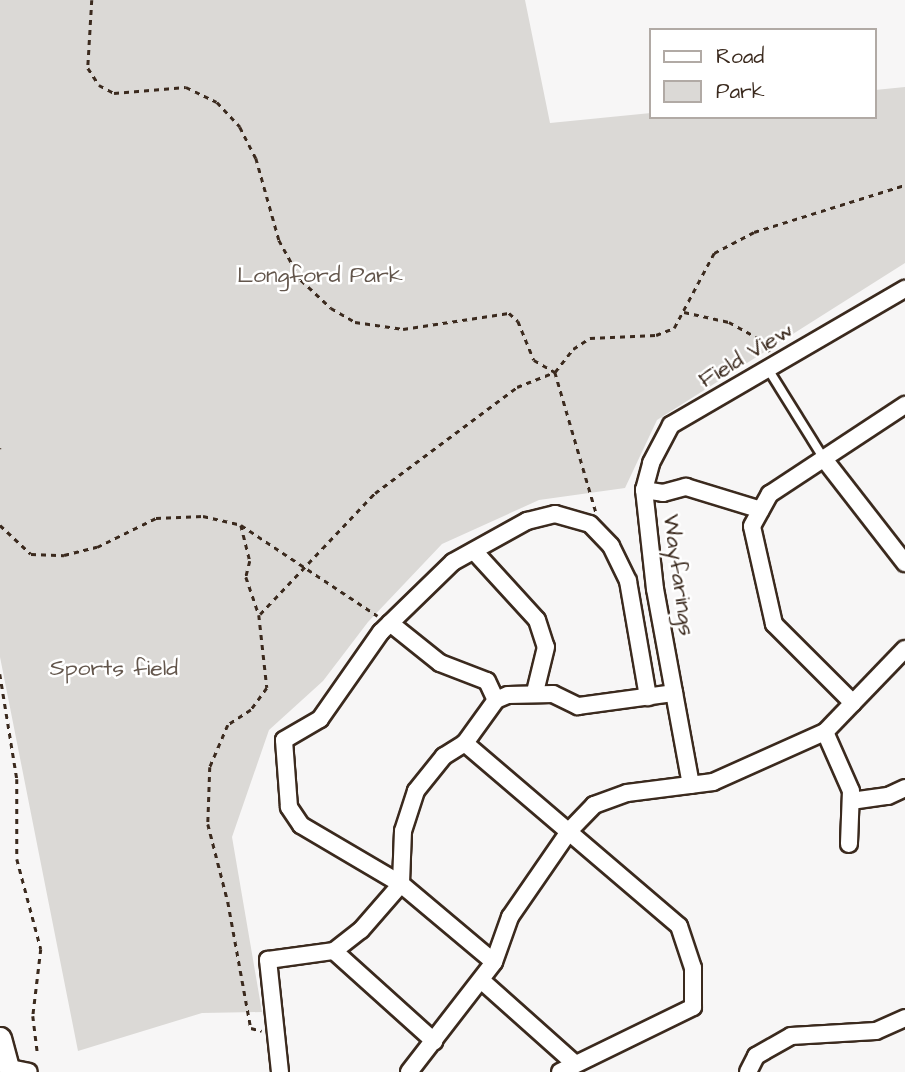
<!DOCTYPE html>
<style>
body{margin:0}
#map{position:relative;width:905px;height:1072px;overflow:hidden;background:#f7f6f6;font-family:"Architects Daughter",sans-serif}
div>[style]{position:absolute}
.green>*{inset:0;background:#dbd9d6}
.path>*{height:2.5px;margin-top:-1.25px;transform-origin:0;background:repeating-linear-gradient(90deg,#3b2a1e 0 5px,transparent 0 10px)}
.roads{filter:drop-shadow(2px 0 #3b2a1e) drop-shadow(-2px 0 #3b2a1e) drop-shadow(0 2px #3b2a1e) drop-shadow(0 -2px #3b2a1e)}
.service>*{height:8px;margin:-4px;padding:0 4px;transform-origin:4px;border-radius:4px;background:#fff}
.minor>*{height:16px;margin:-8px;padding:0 8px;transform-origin:8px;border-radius:8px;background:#fff}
.tertiary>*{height:21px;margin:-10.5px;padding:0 10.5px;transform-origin:10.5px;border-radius:10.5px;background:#fff}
span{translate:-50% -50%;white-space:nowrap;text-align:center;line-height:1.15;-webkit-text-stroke:5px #fff;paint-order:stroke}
.park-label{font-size:23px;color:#63564c}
.street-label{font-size:23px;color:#3b2a1e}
.legend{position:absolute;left:649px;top:28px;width:228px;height:91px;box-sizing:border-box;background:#fff;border:2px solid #b1aaa5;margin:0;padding:9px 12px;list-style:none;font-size:21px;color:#3b2a1e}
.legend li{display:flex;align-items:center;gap:14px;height:35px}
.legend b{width:35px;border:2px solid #b1aaa5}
</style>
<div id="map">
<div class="green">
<div style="clip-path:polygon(0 0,525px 0,550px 123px,651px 113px,651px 117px,875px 117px,875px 90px,905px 87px,905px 263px,657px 420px,625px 488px,539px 500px,442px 544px,368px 622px,323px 681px,269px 730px,232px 837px,262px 1012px,202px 1013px,78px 1051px,0 657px)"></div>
</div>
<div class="path">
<div style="left:92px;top:0;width:68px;rotate:93.4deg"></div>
<div style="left:88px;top:68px;width:20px;rotate:57deg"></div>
<div style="left:99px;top:85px;width:17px;rotate:28deg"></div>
<div style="left:114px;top:93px;width:72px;rotate:-4.8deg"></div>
<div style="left:186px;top:87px;width:34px;rotate:26deg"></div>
<div style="left:217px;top:102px;width:34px;rotate:47deg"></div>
<div style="left:240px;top:127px;width:35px;rotate:63deg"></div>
<div style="left:256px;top:158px;width:85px;rotate:74.3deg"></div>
<div style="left:279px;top:240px;width:46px;rotate:61.2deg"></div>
<div style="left:301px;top:280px;width:41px;rotate:43deg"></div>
<div style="left:331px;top:308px;width:28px;rotate:30deg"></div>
<div style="left:355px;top:322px;width:49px;rotate:8.3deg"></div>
<div style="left:403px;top:329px;width:107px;rotate:-8.6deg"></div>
<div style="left:509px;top:313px;width:12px;rotate:42deg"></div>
<div style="left:518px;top:321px;width:42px;rotate:67.7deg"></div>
<div style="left:534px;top:360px;width:24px;rotate:30deg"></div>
<div style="left:555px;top:372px;width:29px;rotate:-52deg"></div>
<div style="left:573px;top:349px;width:20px;rotate:-33deg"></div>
<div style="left:590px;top:338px;width:66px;rotate:-2.6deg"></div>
<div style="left:656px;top:335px;width:19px;rotate:-21deg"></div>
<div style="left:674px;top:328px;width:85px;rotate:-61.9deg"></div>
<div style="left:714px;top:253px;width:45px;rotate:-27.7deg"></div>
<div style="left:754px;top:232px;width:158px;rotate:-17.3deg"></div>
<div style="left:684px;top:312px;width:46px;rotate:12.5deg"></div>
<div style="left:729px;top:322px;width:38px;rotate:29deg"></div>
<div style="left:762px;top:340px;width:14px;rotate:56deg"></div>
<div style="left:0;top:448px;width:1px;rotate:90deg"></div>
<div style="left:0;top:525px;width:42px;rotate:43.1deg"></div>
<div style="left:31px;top:554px;width:33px;rotate:2deg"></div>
<div style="left:64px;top:555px;width:34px;rotate:-14deg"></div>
<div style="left:97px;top:547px;width:66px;rotate:-26.2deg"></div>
<div style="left:156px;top:518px;width:47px;rotate:-2.4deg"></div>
<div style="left:203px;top:516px;width:39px;rotate:13deg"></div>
<div style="left:241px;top:525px;width:164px;rotate:33.6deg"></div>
<div style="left:241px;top:525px;width:37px;rotate:76deg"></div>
<div style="left:250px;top:561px;width:16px;rotate:104deg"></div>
<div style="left:246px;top:577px;width:40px;rotate:71.1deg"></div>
<div style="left:259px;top:615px;width:73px;rotate:83.7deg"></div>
<div style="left:267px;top:688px;width:27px;rotate:126deg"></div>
<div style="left:251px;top:710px;width:27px;rotate:147deg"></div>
<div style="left:228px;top:725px;width:46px;rotate:113.2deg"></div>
<div style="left:210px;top:767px;width:57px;rotate:92deg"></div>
<div style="left:208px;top:824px;width:81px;rotate:75.6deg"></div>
<div style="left:228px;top:902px;width:128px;rotate:79.7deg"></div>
<div style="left:251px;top:1028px;width:11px;rotate:15deg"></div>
<div style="left:260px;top:614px;width:167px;rotate:-46.5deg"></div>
<div style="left:375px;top:493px;width:177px;rotate:-36.7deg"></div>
<div style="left:517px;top:387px;width:41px;rotate:-21.5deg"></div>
<div style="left:555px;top:372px;width:146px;rotate:73.7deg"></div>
<div style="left:0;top:674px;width:106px;rotate:80.8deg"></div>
<div style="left:17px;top:779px;width:80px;rotate:90deg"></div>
<div style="left:17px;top:859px;width:93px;rotate:75.1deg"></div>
<div style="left:41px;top:949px;width:67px;rotate:96.8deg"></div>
<div style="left:33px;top:1016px;width:39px;rotate:83deg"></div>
</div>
<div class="roads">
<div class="service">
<div style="left:768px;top:369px;width:106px;rotate:58.1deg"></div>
</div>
<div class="minor">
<div style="left:824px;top:459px;width:132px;rotate:52.1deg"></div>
<div style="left:644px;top:490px;width:28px;rotate:-75deg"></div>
<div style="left:651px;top:463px;width:43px;rotate:-62.2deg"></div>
<div style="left:671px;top:425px;width:271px;rotate:-30.2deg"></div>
<div style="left:474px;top:551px;width:93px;rotate:47.6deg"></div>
<div style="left:537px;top:620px;width:28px;rotate:72deg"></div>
<div style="left:546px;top:647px;width:46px;rotate:103.7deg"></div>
<div style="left:390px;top:623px;width:64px;rotate:38.7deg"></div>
<div style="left:440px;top:663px;width:50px;rotate:21deg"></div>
<div style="left:487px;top:681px;width:21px;rotate:65deg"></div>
<div style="left:853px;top:703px;width:112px;rotate:-135deg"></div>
<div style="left:774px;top:624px;width:100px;rotate:-102.7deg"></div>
<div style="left:752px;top:526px;width:37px;rotate:-61deg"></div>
<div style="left:770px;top:494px;width:162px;rotate:-33.4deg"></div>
<div style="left:825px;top:732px;width:64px;rotate:66.2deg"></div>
<div style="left:851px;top:791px;width:53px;rotate:92.2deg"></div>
<div style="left:465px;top:743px;width:53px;rotate:-54.2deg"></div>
<div style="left:496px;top:700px;width:13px;rotate:-23deg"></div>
<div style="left:508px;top:695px;width:45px;rotate:-1.3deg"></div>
<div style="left:553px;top:694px;width:28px;rotate:26deg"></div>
<div style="left:578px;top:706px;width:97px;rotate:-7.7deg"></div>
<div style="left:691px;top:785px;width:199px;rotate:-100.4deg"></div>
<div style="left:655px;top:589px;width:100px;rotate:-96.3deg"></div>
<div style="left:644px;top:490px;width:19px;rotate:9deg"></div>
<div style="left:663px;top:493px;width:24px;rotate:-15deg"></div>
<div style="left:686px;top:487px;width:78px;rotate:17deg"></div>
<div style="left:851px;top:801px;width:37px;rotate:-8deg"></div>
<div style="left:888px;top:796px;width:19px;rotate:-25deg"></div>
<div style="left:334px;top:951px;width:135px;rotate:42deg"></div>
<div style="left:481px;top:980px;width:125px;rotate:41.7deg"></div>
<div style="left:15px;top:1069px;width:14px;rotate:12deg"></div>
<div style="left:280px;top:1072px;width:113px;rotate:-96.1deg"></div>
<div style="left:268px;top:960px;width:67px;rotate:-7.8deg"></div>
<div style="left:334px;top:951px;width:34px;rotate:-38deg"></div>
<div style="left:361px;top:930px;width:61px;rotate:-49deg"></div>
<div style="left:401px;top:884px;width:121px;rotate:40deg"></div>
<div style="left:409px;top:1072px;width:139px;rotate:-52.3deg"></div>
<div style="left:494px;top:962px;width:48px;rotate:-70.4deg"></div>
<div style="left:510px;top:917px;width:106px;rotate:-55.4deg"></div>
<div style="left:570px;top:830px;width:35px;rotate:-46deg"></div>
<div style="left:594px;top:805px;width:35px;rotate:-20deg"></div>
<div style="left:627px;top:793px;width:87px;rotate:-7.3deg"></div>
<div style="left:713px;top:782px;width:123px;rotate:-24.1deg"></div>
<div style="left:825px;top:732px;width:115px;rotate:-46.1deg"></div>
<div style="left:560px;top:1072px;width:148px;rotate:-26deg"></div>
<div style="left:693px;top:1007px;width:39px;rotate:-90deg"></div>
<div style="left:693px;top:968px;width:44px;rotate:-108.4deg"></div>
<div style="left:679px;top:926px;width:282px;rotate:-139.5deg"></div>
<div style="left:465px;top:743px;width:25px;rotate:148deg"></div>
<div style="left:444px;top:756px;width:45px;rotate:128.7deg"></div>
<div style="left:416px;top:791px;width:42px;rotate:108deg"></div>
<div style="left:403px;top:831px;width:53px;rotate:92.2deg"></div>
<div style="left:401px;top:884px;width:116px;rotate:-149.5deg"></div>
<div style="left:301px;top:825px;width:22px;rotate:-124deg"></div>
<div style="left:289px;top:807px;width:67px;rotate:-94.3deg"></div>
<div style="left:284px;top:740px;width:42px;rotate:-30.3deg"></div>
<div style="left:320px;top:719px;width:106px;rotate:-55deg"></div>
<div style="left:381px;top:632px;width:100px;rotate:-44.2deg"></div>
<div style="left:453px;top:562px;width:85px;rotate:-29deg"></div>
<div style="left:527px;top:521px;width:29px;rotate:-14deg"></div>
<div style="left:555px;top:514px;width:36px;rotate:16deg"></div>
<div style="left:590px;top:524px;width:30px;rotate:46deg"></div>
<div style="left:611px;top:546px;width:39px;rotate:64deg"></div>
<div style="left:628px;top:581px;width:118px;rotate:80.2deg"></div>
<div style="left:748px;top:1072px;width:18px;rotate:-63deg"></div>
<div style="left:756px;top:1056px;width:40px;rotate:-29.7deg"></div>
<div style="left:791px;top:1036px;width:85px;rotate:-3.4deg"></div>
<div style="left:876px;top:1031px;width:32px;rotate:-24deg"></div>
</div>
<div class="tertiary">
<div style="left:0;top:1038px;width:27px;rotate:75deg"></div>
</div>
</div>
<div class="park-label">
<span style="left:320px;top:275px">Longford Park</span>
<span style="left:114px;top:668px">Sports field</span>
</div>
<div class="street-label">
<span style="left:746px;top:355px;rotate:-31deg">Field View</span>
<span style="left:679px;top:575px;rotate:82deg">Wayfarings</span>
</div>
<ul class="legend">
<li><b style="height:9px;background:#fff"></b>Road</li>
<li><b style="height:19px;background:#dbd9d6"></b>Park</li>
</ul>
</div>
